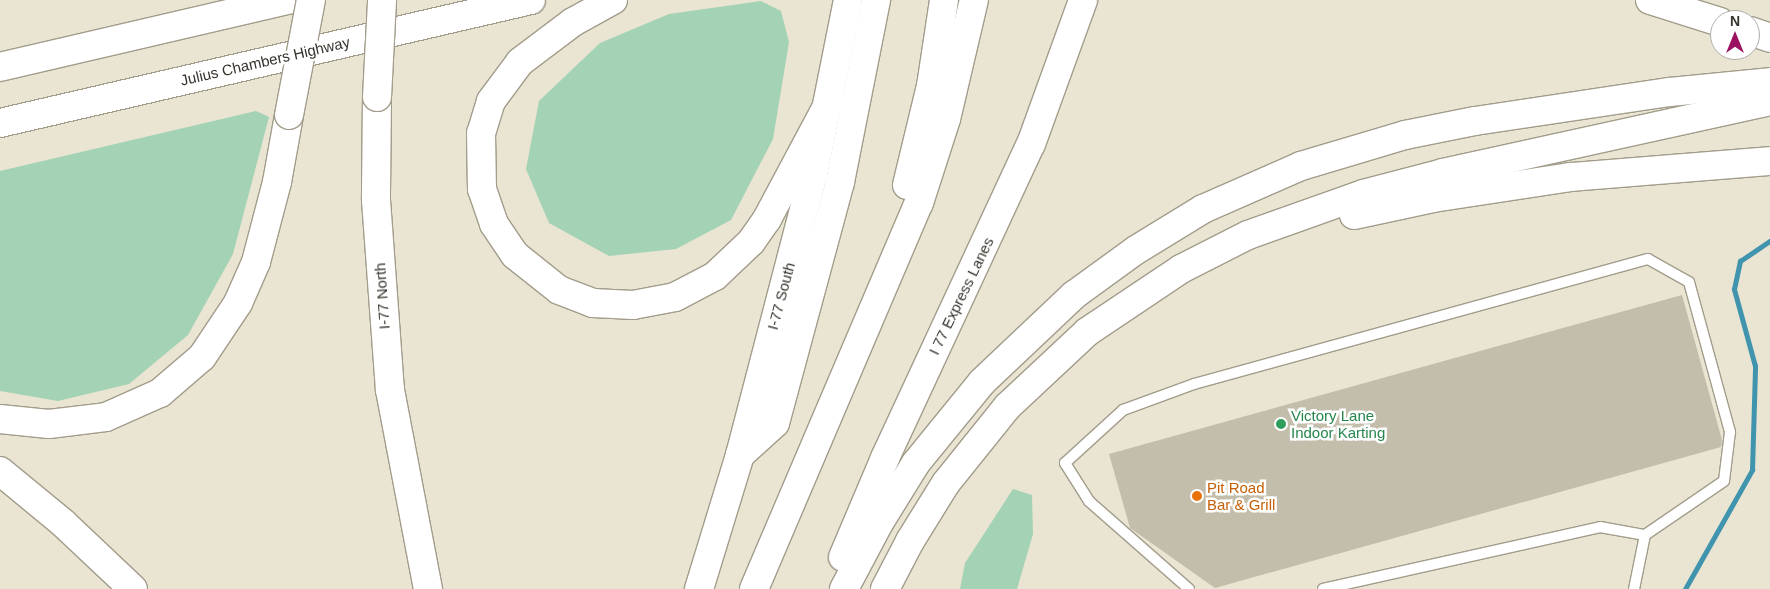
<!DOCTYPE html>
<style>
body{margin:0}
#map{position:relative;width:1770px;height:589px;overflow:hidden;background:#eae4d2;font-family:Helvetica,sans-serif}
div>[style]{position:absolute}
.green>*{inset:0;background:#a3d3b4}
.stream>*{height:5px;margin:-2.5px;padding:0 2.5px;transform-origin:2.5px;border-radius:2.5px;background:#4094ad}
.building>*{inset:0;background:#c3bdac}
.roads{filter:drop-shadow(1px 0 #a29c8b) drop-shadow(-1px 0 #a29c8b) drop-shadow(0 1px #a29c8b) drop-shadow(0 -1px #a29c8b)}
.lane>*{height:10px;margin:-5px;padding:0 5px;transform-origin:5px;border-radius:5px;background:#fff}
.highway>*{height:28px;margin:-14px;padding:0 14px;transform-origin:14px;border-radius:14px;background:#fff}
.bridges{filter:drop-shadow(1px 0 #a29c8b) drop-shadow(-1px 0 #a29c8b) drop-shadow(0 1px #a29c8b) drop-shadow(0 -1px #a29c8b)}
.highway-bridge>*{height:28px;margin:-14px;padding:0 14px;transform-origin:14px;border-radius:14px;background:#fff}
.dots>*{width:14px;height:14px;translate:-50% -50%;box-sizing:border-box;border:2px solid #fff;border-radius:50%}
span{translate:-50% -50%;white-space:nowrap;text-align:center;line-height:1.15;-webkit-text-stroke:5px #fff;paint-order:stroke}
.street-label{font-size:15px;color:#35332c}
.leisure-label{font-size:15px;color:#27864d}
.left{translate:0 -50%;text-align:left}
.food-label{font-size:15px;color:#c56008}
.north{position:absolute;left:1710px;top:10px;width:50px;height:50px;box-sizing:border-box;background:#fff;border:1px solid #aeadab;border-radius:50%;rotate:0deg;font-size:14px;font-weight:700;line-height:20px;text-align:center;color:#35332c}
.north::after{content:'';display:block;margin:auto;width:18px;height:22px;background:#9c1160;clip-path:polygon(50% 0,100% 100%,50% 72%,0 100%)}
</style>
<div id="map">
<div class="green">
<div style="clip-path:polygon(761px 1px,781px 11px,789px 42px,773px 139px,731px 220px,676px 249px,609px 256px,549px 223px,526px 169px,539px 101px,600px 43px,669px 14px)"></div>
<div style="clip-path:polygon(256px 111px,269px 117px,233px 254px,188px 335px,129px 384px,58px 401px,0 391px,0 171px)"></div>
<div style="clip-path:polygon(1013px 489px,1032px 495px,1033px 534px,1017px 589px,960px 589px,965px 563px)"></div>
</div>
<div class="stream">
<div style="left:1685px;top:589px;width:137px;rotate:-60.6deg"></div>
<div style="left:1752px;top:470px;width:104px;rotate:-88.3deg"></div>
<div style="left:1755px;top:366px;width:80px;rotate:-105.3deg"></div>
<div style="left:1734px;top:289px;width:29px;rotate:-78deg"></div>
<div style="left:1740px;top:261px;width:36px;rotate:-34deg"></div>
</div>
<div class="building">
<div style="clip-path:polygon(1682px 295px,1722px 440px,1721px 447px,1215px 588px,1130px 528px,1109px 454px)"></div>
</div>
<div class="roads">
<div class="lane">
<div style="left:1189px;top:589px;width:133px;rotate:-138.7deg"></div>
<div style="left:1089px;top:501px;width:45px;rotate:-122.3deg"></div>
<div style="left:1065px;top:463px;width:79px;rotate:-42.4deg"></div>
<div style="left:1123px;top:410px;width:76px;rotate:-20.1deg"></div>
<div style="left:1194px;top:384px;width:471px;rotate:-15.4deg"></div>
<div style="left:1648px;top:259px;width:47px;rotate:29.3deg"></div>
<div style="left:1689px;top:282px;width:156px;rotate:74.7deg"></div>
<div style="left:1730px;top:432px;width:49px;rotate:97deg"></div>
<div style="left:1724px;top:481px;width:96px;rotate:145.6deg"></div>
<div style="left:1645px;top:535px;width:55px;rotate:101.5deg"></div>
<div style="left:1323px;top:589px;width:284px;rotate:-12.6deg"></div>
<div style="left:1600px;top:527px;width:46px;rotate:10.1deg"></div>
</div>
<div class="highway">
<div style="left:613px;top:0;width:46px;rotate:151.2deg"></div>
<div style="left:573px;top:22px;width:66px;rotate:143deg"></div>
<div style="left:520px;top:62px;width:49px;rotate:126.6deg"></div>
<div style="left:491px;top:101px;width:34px;rotate:107deg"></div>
<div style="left:481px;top:133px;width:56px;rotate:89deg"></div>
<div style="left:482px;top:189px;width:37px;rotate:71deg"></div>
<div style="left:494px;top:224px;width:37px;rotate:56deg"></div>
<div style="left:515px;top:255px;width:56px;rotate:38.5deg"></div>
<div style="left:559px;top:290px;width:36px;rotate:21deg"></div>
<div style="left:593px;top:303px;width:40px;rotate:2.9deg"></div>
<div style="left:633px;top:305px;width:43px;rotate:-10.8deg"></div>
<div style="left:675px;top:297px;width:45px;rotate:-27.7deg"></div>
<div style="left:715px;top:276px;width:50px;rotate:-43.4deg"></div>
<div style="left:751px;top:242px;width:28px;rotate:-55deg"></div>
<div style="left:767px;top:219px;width:132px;rotate:-61.9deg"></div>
<div style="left:1650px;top:0;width:73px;rotate:17.4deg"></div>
<div style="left:1750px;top:31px;width:21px;rotate:19deg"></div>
<div style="left:0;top:67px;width:296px;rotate:-13.1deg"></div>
<div style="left:377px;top:97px;width:103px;rotate:90.6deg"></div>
<div style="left:376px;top:200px;width:191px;rotate:85.8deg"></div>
<div style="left:390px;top:390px;width:203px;rotate:79.2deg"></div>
<div style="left:0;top:123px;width:545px;rotate:-13.04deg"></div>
<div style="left:907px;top:185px;width:102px;rotate:-76.4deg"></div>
<div style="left:931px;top:86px;width:87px;rotate:-81.4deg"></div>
<div style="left:1354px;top:215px;width:81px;rotate:-12.1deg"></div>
<div style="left:1433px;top:198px;width:140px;rotate:-8.7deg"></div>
<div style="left:1571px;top:177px;width:200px;rotate:-4.6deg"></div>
<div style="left:0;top:419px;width:49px;rotate:5.8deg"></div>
<div style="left:49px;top:424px;width:57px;rotate:-7deg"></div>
<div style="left:106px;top:417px;width:59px;rotate:-24deg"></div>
<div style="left:160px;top:393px;width:55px;rotate:-40.6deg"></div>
<div style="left:202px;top:357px;width:65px;rotate:-56.3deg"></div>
<div style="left:238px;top:303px;width:45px;rotate:-66.3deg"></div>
<div style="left:256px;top:262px;width:83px;rotate:-75.3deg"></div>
<div style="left:277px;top:182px;width:68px;rotate:-79.8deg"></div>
<div style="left:740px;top:455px;width:47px;rotate:-42.4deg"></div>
<div style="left:775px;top:423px;width:250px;rotate:-74.9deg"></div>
<div style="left:840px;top:182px;width:186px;rotate:-78.8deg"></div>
<div style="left:0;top:471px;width:82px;rotate:39.5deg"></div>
<div style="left:63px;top:523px;width:96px;rotate:43.3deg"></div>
<div style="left:843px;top:557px;width:108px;rotate:-67deg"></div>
<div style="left:885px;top:458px;width:346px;rotate:-65.1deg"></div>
<div style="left:1031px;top:144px;width:153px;rotate:-70.1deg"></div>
<div style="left:699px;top:589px;width:140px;rotate:-73deg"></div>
<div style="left:740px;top:455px;width:289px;rotate:-75.4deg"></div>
<div style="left:813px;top:175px;width:178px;rotate:-78.7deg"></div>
<div style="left:754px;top:589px;width:420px;rotate:-66.9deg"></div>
<div style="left:919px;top:203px;width:88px;rotate:-72.2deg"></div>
<div style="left:946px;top:119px;width:122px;rotate:-76.8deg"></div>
<div style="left:844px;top:589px;width:75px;rotate:-62.1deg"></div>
<div style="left:879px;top:523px;width:70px;rotate:-58.3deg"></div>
<div style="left:916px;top:463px;width:104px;rotate:-50.8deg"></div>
<div style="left:982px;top:382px;width:127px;rotate:-43.4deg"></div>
<div style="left:1074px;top:295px;width:77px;rotate:-36deg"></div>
<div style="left:1136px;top:250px;width:79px;rotate:-31.5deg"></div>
<div style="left:1203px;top:209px;width:107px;rotate:-23.7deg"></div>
<div style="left:1301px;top:166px;width:109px;rotate:-16.6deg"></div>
<div style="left:1405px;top:135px;width:71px;rotate:-11.3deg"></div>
<div style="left:1475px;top:121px;width:197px;rotate:-8.5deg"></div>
<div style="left:1670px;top:92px;width:100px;rotate:-5.7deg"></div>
<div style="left:885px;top:589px;width:54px;rotate:-62.5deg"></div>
<div style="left:910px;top:541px;width:68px;rotate:-58.2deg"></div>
<div style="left:946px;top:483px;width:99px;rotate:-51.2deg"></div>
<div style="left:1008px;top:406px;width:108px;rotate:-43.1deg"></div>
<div style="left:1087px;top:332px;width:113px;rotate:-33.8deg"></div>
<div style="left:1181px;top:269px;width:75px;rotate:-26.9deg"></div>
<div style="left:1248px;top:235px;width:122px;rotate:-19.6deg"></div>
<div style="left:1363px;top:194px;width:83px;rotate:-14.7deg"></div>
<div style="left:1443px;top:173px;width:335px;rotate:-12.4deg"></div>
</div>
</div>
<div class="bridges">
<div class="highway-bridge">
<div style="left:377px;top:97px;width:97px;rotate:-87deg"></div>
<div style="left:289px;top:115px;width:117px;rotate:-79.2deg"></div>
</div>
</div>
<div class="dots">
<div style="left:1281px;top:424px;background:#2e9e5b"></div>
<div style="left:1197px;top:496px;background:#e8710a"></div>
</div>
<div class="street-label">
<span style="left:265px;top:61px;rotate:-13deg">Julius Chambers Highway</span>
<span style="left:382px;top:296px;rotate:-94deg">I-77 North</span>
<span style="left:781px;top:296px;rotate:-75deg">I-77 South</span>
<span style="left:961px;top:296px;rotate:-64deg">I 77 Express Lanes</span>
</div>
<div class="leisure-label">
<span class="left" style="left:1291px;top:424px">Victory Lane<br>Indoor Karting</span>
</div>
<div class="food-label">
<span class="left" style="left:1207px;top:496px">Pit Road<br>Bar &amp; Grill</span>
</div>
<div class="north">N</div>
</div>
